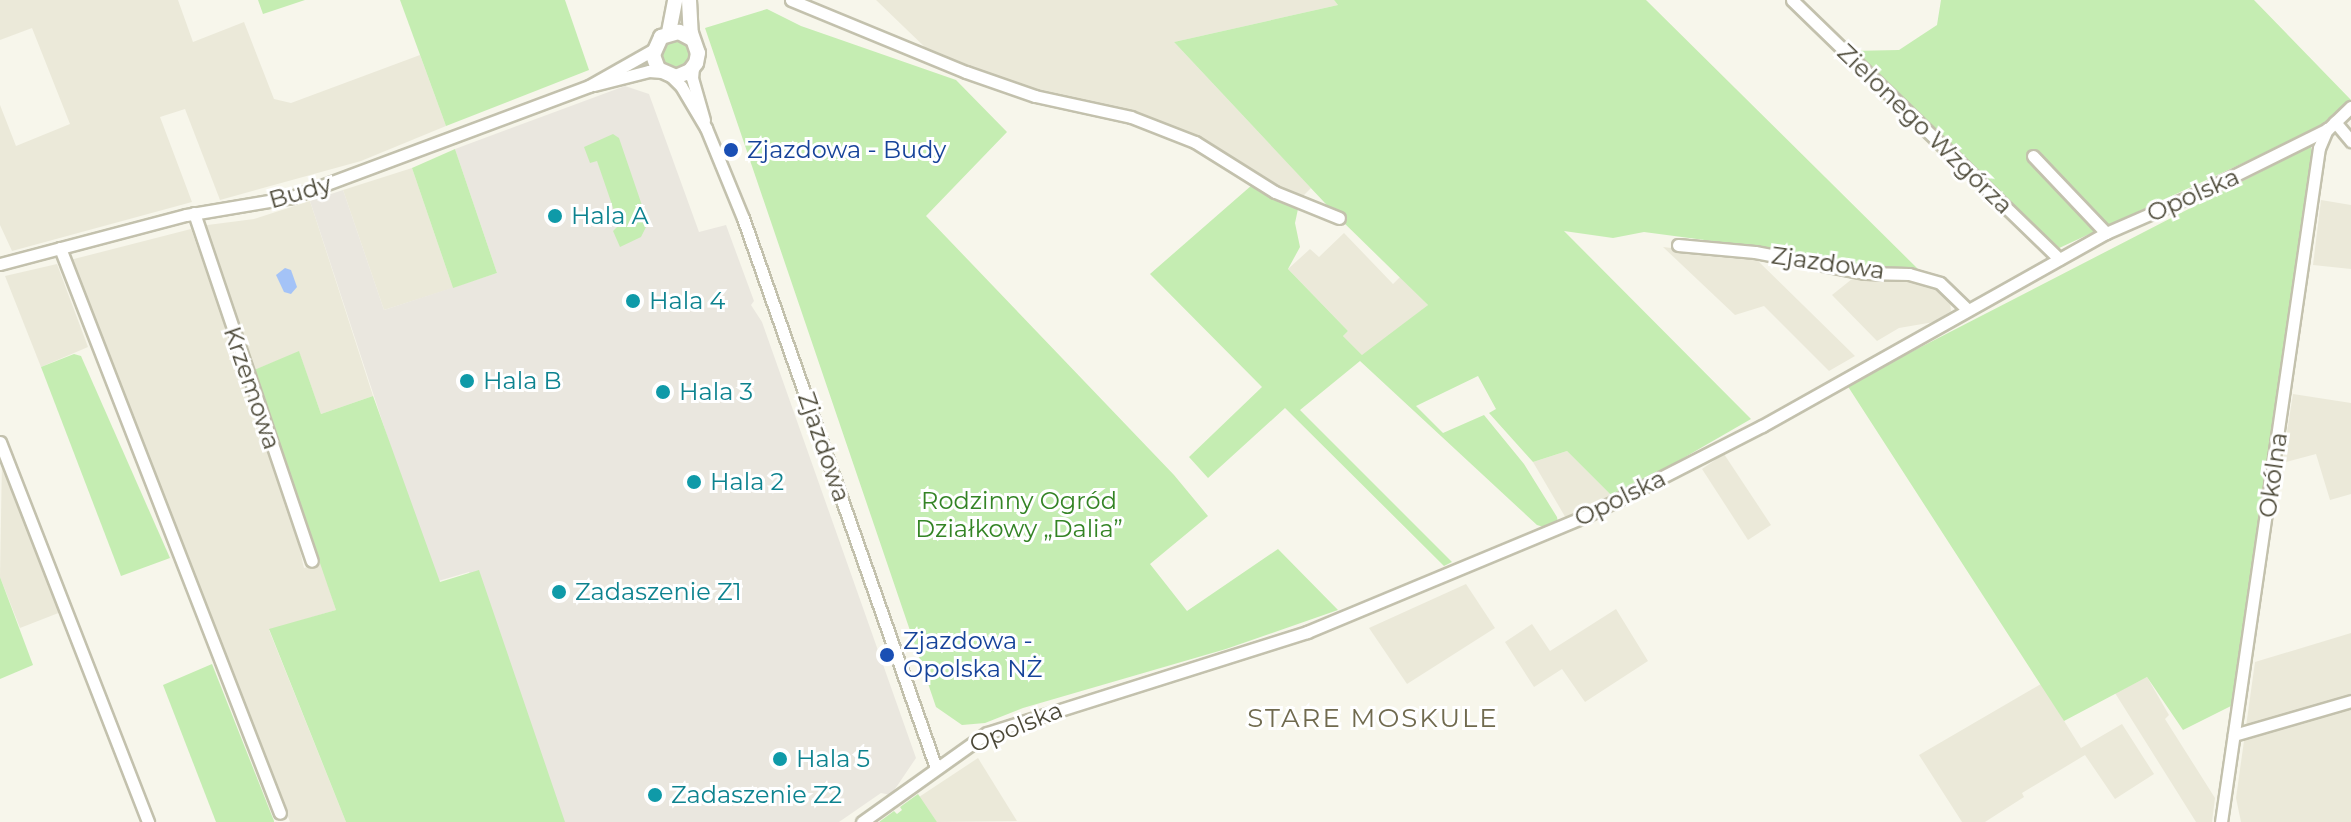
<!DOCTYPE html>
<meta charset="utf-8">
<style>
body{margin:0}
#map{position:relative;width:2351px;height:822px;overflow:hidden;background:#f7f6eb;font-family:Montserrat,sans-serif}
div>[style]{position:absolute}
.residential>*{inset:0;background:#ebe9d9}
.industrial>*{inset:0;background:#eae7df}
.green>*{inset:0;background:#c5edb2}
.round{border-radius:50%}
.water>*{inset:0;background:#a4c3f7}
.roads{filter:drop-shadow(2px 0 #c3c1ad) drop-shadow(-2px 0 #c3c1ad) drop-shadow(0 2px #c3c1ad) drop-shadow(0 -2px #c3c1ad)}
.minor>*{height:11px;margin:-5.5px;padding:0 5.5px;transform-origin:5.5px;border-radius:5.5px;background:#fff}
.tertiary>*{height:14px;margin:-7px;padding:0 7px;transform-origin:7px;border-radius:7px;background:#fff}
.dots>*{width:22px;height:22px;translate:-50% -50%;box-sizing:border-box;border:4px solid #fff;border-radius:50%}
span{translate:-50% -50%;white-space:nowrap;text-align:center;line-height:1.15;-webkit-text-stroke:6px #fff;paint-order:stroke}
.street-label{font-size:24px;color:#4c4938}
.transit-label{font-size:24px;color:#164399}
.left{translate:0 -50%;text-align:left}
.culture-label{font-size:24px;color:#0d838f}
.park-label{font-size:24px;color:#348425}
.neighbourhood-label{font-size:26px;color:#706a4e;letter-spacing:2px}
</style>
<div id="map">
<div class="residential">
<div style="clip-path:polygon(0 0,178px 0,193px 42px,244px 22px,274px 99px,291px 103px,420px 55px,446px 126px,361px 161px,220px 200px,185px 109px,160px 117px,192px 202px,12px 251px,0 225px,0 105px,16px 146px,70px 124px,32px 28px,0 40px)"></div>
<div style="clip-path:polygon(876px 0,1334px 0,1338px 5px,1174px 42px,1311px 188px,1301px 198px,1166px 123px,1070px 97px,1037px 95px,932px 54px)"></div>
<div style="clip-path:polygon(412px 168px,453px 288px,384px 310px,343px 190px)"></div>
<div style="clip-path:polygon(2321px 200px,2351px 205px,2351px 269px,2313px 265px)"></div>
<div style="clip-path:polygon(310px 201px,373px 396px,321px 414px,299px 352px,254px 370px,200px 226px,254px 219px)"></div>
<div style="clip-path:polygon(191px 229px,293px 520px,304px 568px,321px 563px,336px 610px,269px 630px,346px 822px,290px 822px,70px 260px)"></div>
<div style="clip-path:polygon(1344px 233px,1393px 284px,1400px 277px,1428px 305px,1363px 356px,1343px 336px,1348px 331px,1288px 269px,1310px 249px,1319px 257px)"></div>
<div style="clip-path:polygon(1663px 247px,1755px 258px,1855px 356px,1829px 371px,1764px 306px,1735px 315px)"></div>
<div style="clip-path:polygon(57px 264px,88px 347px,41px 367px,5px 276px)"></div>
<div style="clip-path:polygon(1906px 277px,1928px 283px,1950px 301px,1951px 311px,1934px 322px,1899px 328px,1877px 341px,1832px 295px,1852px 279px)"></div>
<div style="clip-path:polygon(2293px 394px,2351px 403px,2351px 494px,2330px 500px,2316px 454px,2282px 463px)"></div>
<div style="clip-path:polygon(1567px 451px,1614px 498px,1567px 520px,1533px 462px)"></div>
<div style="clip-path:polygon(1724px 454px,1771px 525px,1748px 540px,1702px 469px)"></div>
<div style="clip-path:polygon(2px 459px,61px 612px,20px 628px,0 577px)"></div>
<div style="clip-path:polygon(1466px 584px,1495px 628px,1407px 684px,1369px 628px)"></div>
<div style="clip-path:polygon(1616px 609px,1648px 661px,1585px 702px,1562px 669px,1534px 687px,1505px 642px,1532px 624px,1550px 651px)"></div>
<div style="clip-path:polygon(2351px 633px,2351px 822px,2241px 822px,2236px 798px,2255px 662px)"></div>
<div style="clip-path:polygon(2147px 677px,2169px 715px,2165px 719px,2215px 798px,2212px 822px,2196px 822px,2115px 693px)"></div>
<div style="clip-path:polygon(2041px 684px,2081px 748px,2122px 724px,2154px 774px,2115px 799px,2085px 755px,2022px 793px,2024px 797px,1985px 822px,1962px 822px,1919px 755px)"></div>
<div style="clip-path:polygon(978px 758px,1017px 821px,937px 822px,919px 797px)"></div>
</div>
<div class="industrial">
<div style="clip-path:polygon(625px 86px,649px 94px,699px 232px,726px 225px,754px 301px,751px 305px,762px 322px,916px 758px,891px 795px,881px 793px,839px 822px,561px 822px,469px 572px,435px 582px,310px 201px,343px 190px,384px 310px,497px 273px,455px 149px)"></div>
</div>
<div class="green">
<div style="clip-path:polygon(258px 0,305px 0,263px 14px)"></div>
<div style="clip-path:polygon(400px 0,565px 0,589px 70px,446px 126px)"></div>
<div style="clip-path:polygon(1334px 0,1646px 0,1920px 271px,1840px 265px,1750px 246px,1644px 232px,1613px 238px,1564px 231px,1751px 419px,1614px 498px,1567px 451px,1533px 462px,1489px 413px,1496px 409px,1478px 376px,1416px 406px,1443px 433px,1484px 415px,1524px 464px,1557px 517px,1558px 523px,1547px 528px,1537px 525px,1360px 361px,1300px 410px,1452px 562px,1444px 566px,1285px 408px,1208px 478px,1189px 457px,1262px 387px,1150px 274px,1252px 185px,1298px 209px,1295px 223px,1300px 247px,1288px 269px,1348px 331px,1343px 336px,1362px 355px,1428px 305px,1339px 218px,1174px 42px,1338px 5px)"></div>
<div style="clip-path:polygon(1941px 0,2254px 0,2351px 100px,2319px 128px,2057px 249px,1849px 51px,1899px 50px,1937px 25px)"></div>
<div style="clip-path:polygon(767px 9px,801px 26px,956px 80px,1007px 132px,926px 216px,1174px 475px,1208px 516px,1150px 564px,1187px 611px,1278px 549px,1338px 610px,1226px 649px,1023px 708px,985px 723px,962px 725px,936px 707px,705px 28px)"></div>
<div class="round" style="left:660px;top:39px;width:30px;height:30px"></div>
<div style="clip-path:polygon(613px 134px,619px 138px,648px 223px,641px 237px,620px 247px,613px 231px,619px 225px,597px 161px,590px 163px,584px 147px)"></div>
<div style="clip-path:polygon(2311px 146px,2312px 159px,2231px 706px,2183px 730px,2147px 677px,2064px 721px,1847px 385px)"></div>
<div style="clip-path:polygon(455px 149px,497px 273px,453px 288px,412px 168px)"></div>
<div style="clip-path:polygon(299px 351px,321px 414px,373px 396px,440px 582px,479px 570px,565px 822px,346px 822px,269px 629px,336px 610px,254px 370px)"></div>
<div style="clip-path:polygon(74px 354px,81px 356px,170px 558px,121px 576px,41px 367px)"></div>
<div style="clip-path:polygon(0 577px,33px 665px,0 679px)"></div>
<div style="clip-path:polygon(212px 664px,274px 821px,274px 822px,216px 822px,163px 685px)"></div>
<div style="clip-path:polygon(918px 794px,937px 822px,879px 822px,894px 811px,897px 814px,902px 810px,900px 807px)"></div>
</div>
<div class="water">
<div style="clip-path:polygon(285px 268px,291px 270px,297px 287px,291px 294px,284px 292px,276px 275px)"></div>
</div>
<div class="roads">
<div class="minor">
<div style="left:791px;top:0;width:189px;rotate:22.4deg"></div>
<div style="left:966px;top:72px;width:73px;rotate:19.2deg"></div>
<div style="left:1035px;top:96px;width:98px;rotate:12.3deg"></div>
<div style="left:1131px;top:117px;width:69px;rotate:21.3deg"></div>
<div style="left:1195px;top:142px;width:94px;rotate:32deg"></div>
<div style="left:1275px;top:192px;width:69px;rotate:22.1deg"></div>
<div style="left:1792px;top:0;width:372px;rotate:44.1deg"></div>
<div style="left:693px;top:67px;width:11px;rotate:95deg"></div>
<div style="left:692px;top:78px;width:44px;rotate:74.1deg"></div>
<div style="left:671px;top:76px;width:14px;rotate:45deg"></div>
<div style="left:681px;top:86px;width:49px;rotate:59.2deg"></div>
<div style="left:706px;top:128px;width:97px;rotate:67.7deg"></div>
<div style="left:743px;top:218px;width:583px;rotate:70.66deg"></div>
<div style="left:594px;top:85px;width:57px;rotate:-14.3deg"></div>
<div style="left:649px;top:71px;width:13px;rotate:4deg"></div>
<div style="left:2335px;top:122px;width:25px;rotate:50deg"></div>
<div style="left:2033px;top:156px;width:106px;rotate:46.5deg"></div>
<div style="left:194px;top:213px;width:367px;rotate:71.3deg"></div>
<div style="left:1678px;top:245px;width:77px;rotate:5.2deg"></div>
<div style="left:1755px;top:252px;width:112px;rotate:10.8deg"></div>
<div style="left:1865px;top:273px;width:44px;rotate:1.3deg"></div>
<div style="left:1909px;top:274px;width:32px;rotate:16deg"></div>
<div style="left:1940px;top:283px;width:37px;rotate:44deg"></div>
<div style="left:60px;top:248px;width:606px;rotate:68.73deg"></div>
<div style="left:0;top:264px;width:192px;rotate:-14.8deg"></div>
<div style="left:186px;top:215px;width:108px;rotate:-9.6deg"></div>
<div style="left:292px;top:197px;width:317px;rotate:-20.5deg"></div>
<div style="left:589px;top:86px;width:73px;rotate:-29.4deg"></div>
<div style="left:0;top:442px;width:408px;rotate:68.7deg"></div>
<div style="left:2234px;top:735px;width:122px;rotate:-16.2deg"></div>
<div style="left:862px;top:822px;width:153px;rotate:-35.5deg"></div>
<div style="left:987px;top:733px;width:336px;rotate:-17.5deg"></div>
<div style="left:1307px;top:632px;width:304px;rotate:-22.6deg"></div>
<div style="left:1588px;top:515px;width:195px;rotate:-27.1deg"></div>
<div style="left:1762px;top:426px;width:394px;rotate:-29.3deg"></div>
<div style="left:2106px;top:233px;width:110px;rotate:-23.5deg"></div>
<div style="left:2207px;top:189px;width:135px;rotate:-26.4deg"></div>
<div style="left:2328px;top:129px;width:32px;rotate:-44deg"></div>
<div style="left:2221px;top:822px;width:681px;rotate:-81.73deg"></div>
<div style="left:2319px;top:148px;width:21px;rotate:-67deg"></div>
</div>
<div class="tertiary">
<div style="left:689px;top:0;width:33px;rotate:87deg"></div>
<div style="left:691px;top:33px;width:21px;rotate:71deg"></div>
<div style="left:698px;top:53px;width:10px;rotate:101deg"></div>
<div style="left:696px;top:63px;width:10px;rotate:127deg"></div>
<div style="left:690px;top:71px;width:15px;rotate:157deg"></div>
<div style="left:676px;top:77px;width:20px;rotate:-156deg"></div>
<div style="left:658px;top:69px;width:15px;rotate:-110deg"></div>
<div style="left:653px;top:55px;width:20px;rotate:-66deg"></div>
<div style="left:661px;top:37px;width:19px;rotate:-16deg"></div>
<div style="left:679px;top:32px;width:15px;rotate:28deg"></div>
<div style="left:669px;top:32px;width:33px;rotate:-79deg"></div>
</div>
</div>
<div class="dots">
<div style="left:731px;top:150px;background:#1a4fb4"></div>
<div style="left:555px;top:216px;background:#0f9aa8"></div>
<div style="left:633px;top:301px;background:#0f9aa8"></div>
<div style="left:467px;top:381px;background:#0f9aa8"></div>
<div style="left:663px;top:392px;background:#0f9aa8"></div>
<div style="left:694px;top:482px;background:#0f9aa8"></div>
<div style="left:559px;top:592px;background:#0f9aa8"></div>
<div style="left:887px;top:655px;background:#1a4fb4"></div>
<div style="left:780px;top:759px;background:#0f9aa8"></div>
<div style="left:655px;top:795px;background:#0f9aa8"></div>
</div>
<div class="street-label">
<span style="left:1925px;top:129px;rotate:44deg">Zielonego Wzgórza</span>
<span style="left:300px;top:192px;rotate:-16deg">Budy</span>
<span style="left:2193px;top:195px;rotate:-24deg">Opolska</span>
<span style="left:1828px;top:263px;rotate:8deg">Zjazdowa</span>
<span style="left:252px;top:388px;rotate:71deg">Krzemowa</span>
<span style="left:824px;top:447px;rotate:71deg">Zjazdowa</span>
<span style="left:2273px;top:475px;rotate:-82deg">Okólna</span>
<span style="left:1620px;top:498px;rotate:-26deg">Opolska</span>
<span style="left:1016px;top:727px;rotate:-22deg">Opolska</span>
</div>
<div class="transit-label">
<span class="left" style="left:747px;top:150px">Zjazdowa - Budy</span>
<span class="left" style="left:903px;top:655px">Zjazdowa -<br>Opolska NŻ</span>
</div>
<div class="culture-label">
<span class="left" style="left:571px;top:216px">Hala A</span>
<span class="left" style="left:649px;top:301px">Hala 4</span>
<span class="left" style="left:483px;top:381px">Hala B</span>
<span class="left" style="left:679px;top:392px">Hala 3</span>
<span class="left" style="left:710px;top:482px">Hala 2</span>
<span class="left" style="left:575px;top:592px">Zadaszenie Z1</span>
<span class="left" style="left:796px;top:759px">Hala 5</span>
<span class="left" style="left:671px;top:795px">Zadaszenie Z2</span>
</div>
<div class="park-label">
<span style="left:1019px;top:515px">Rodzinny Ogród<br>Działkowy „Dalia”</span>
</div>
<div class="neighbourhood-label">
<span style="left:1373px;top:719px">STARE MOSKULE</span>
</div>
</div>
